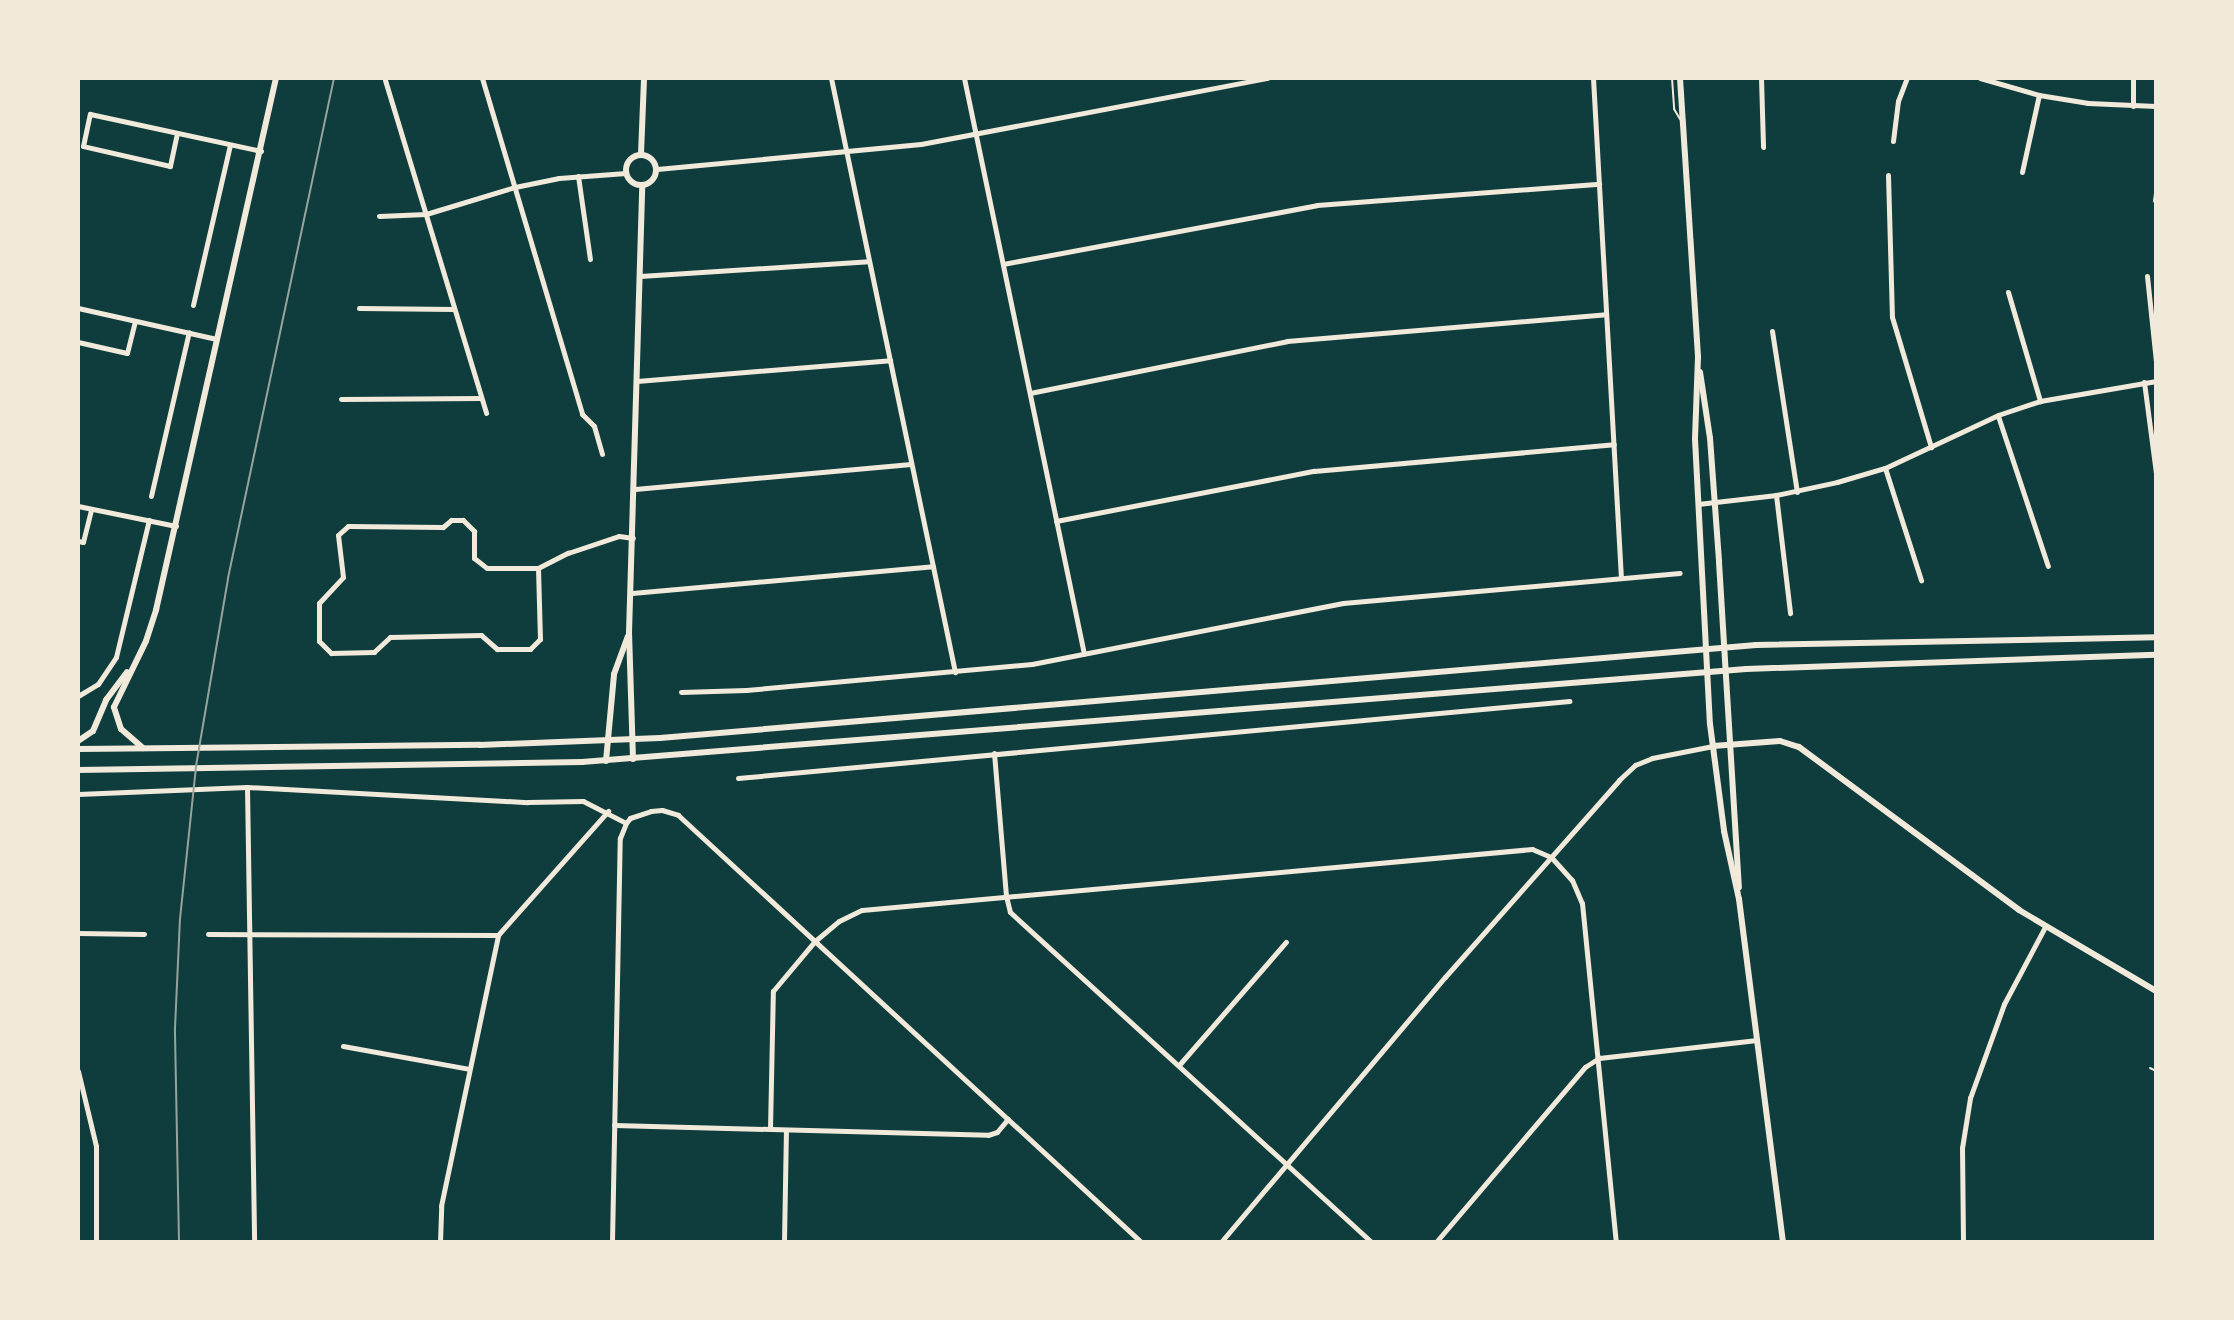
<!DOCTYPE html>
<style>
body{margin:0}
#map{position:relative;width:2234px;height:1320px;overflow:hidden;background:#0f3d3e;font-family:Helvetica,sans-serif}
div>[style]{position:absolute}
.service>*{height:2px;margin:-1px;padding:0 1px;transform-origin:1px;border-radius:1px;background:#f1e9da}
.minor>*{height:5px;margin:-2.5px;padding:0 2.5px;transform-origin:2.5px;border-radius:2.5px;background:#f1e9da}
.tertiary>*{height:6px;margin:-3px;padding:0 3px;transform-origin:3px;border-radius:3px;background:#f1e9da}
.tertiary>.ring{margin:-3px;padding:0;box-sizing:content-box;background:none;border:6px solid #f1e9da;border-radius:50%}
.tram>*{height:2px;margin:-1px;padding:0 1px;transform-origin:1px;border-radius:1px;background:#97a49c}
span{translate:-50% -50%;white-space:nowrap;text-align:center;line-height:1.15;-webkit-text-stroke:7px #f1e9da;paint-order:stroke}
.frame{position:absolute;inset:0;border:80px solid #f1e9da;pointer-events:none}
</style>
<div id="map">
<div class="service">
<div style="left:1672px;top:78px;width:31px;rotate:86deg"></div>
<div style="left:1674px;top:109px;width:12px;rotate:59deg"></div>
<div style="left:2150px;top:1068px;width:7px;rotate:27deg"></div>
</div>
<div class="minor">
<div style="left:482px;top:78px;width:351px;rotate:73.4deg"></div>
<div style="left:582px;top:414px;width:17px;rotate:45deg"></div>
<div style="left:594px;top:426px;width:29px;rotate:74deg"></div>
<div style="left:831px;top:78px;width:607px;rotate:78.21deg"></div>
<div style="left:964px;top:78px;width:588px;rotate:78.23deg"></div>
<div style="left:1593px;top:78px;width:500px;rotate:86.8deg"></div>
<div style="left:1761px;top:78px;width:69px;rotate:88.3deg"></div>
<div style="left:1980px;top:78px;width:61px;rotate:16.1deg"></div>
<div style="left:2039px;top:95px;width:50px;rotate:9.3deg"></div>
<div style="left:2088px;top:103px;width:68px;rotate:2.5deg"></div>
<div style="left:2133px;top:78px;width:28px;rotate:90deg"></div>
<div style="left:385px;top:80px;width:348px;rotate:73.1deg"></div>
<div style="left:177px;top:133px;width:34px;rotate:102deg"></div>
<div style="left:170px;top:166px;width:89px;rotate:-167.1deg"></div>
<div style="left:83px;top:146px;width:33px;rotate:-78deg"></div>
<div style="left:90px;top:114px;width:175px;rotate:12.2deg"></div>
<div style="left:1893px;top:141px;width:40px;rotate:-82.9deg"></div>
<div style="left:1898px;top:101px;width:25px;rotate:-69deg"></div>
<div style="left:657px;top:169px;width:265px;rotate:-5.4deg"></div>
<div style="left:921px;top:144px;width:353px;rotate:-10.8deg"></div>
<div style="left:2022px;top:172px;width:79px;rotate:-77.6deg"></div>
<div style="left:1888px;top:175px;width:142px;rotate:88.4deg"></div>
<div style="left:1892px;top:317px;width:136px;rotate:73.3deg"></div>
<div style="left:578px;top:176px;width:84px;rotate:81.8deg"></div>
<div style="left:2155px;top:200px;width:7px;rotate:-82deg"></div>
<div style="left:379px;top:216px;width:47px;rotate:-2.4deg"></div>
<div style="left:426px;top:214px;width:93px;rotate:-16.9deg"></div>
<div style="left:515px;top:187px;width:45px;rotate:-11.6deg"></div>
<div style="left:559px;top:178px;width:67px;rotate:-4.3deg"></div>
<div style="left:1003px;top:264px;width:319px;rotate:-10.6deg"></div>
<div style="left:1317px;top:205px;width:283px;rotate:-4.3deg"></div>
<div style="left:640px;top:276px;width:229px;rotate:-3.7deg"></div>
<div style="left:2147px;top:276px;width:85px;rotate:84deg"></div>
<div style="left:2008px;top:292px;width:114px;rotate:73.6deg"></div>
<div style="left:193px;top:305px;width:164px;rotate:-77deg"></div>
<div style="left:78px;top:308px;width:142px;rotate:12.6deg"></div>
<div style="left:359px;top:308px;width:95px;rotate:0.6deg"></div>
<div style="left:1772px;top:331px;width:163px;rotate:81.2deg"></div>
<div style="left:78px;top:342px;width:50px;rotate:12.7deg"></div>
<div style="left:127px;top:353px;width:33px;rotate:-76deg"></div>
<div style="left:637px;top:381px;width:254px;rotate:-4.7deg"></div>
<div style="left:2144px;top:382px;width:92px;rotate:82.5deg"></div>
<div style="left:1030px;top:393px;width:262px;rotate:-11.4deg"></div>
<div style="left:1287px;top:341px;width:320px;rotate:-4.8deg"></div>
<div style="left:341px;top:399px;width:140px;rotate:-0.4deg"></div>
<div style="left:1998px;top:416px;width:158px;rotate:71.6deg"></div>
<div style="left:1885px;top:468px;width:118px;rotate:72.2deg"></div>
<div style="left:635px;top:489px;width:277px;rotate:-5.2deg"></div>
<div style="left:1776px;top:495px;width:119px;rotate:83.2deg"></div>
<div style="left:151px;top:496px;width:168px;rotate:-77deg"></div>
<div style="left:1698px;top:504px;width:79px;rotate:-6.6deg"></div>
<div style="left:1776px;top:495px;width:62px;rotate:-12deg"></div>
<div style="left:1837px;top:482px;width:50px;rotate:-16.3deg"></div>
<div style="left:1885px;top:468px;width:125px;rotate:-25.1deg"></div>
<div style="left:1998px;top:415px;width:44px;rotate:-18.4deg"></div>
<div style="left:2040px;top:401px;width:118px;rotate:-9.8deg"></div>
<div style="left:78px;top:506px;width:100px;rotate:11.5deg"></div>
<div style="left:1056px;top:521px;width:263px;rotate:-11deg"></div>
<div style="left:1314px;top:471px;width:301px;rotate:-5.1deg"></div>
<div style="left:78px;top:541px;width:5px;rotate:11deg"></div>
<div style="left:83px;top:542px;width:34px;rotate:-76deg"></div>
<div style="left:538px;top:568px;width:71px;rotate:88.4deg"></div>
<div style="left:540px;top:639px;width:14px;rotate:135deg"></div>
<div style="left:530px;top:649px;width:33px;rotate:180deg"></div>
<div style="left:497px;top:649px;width:21px;rotate:-139deg"></div>
<div style="left:481px;top:635px;width:91px;rotate:178.7deg"></div>
<div style="left:390px;top:637px;width:22px;rotate:137deg"></div>
<div style="left:374px;top:652px;width:43px;rotate:178.7deg"></div>
<div style="left:331px;top:653px;width:17px;rotate:-135deg"></div>
<div style="left:319px;top:641px;width:38px;rotate:-90deg"></div>
<div style="left:319px;top:603px;width:35px;rotate:-47deg"></div>
<div style="left:343px;top:577px;width:42px;rotate:-96.8deg"></div>
<div style="left:338px;top:535px;width:13px;rotate:-42deg"></div>
<div style="left:348px;top:526px;width:95px;rotate:0.6deg"></div>
<div style="left:443px;top:527px;width:11px;rotate:-41deg"></div>
<div style="left:451px;top:520px;width:12px"></div>
<div style="left:463px;top:520px;width:16px;rotate:45deg"></div>
<div style="left:474px;top:531px;width:27px;rotate:90deg"></div>
<div style="left:474px;top:558px;width:16px;rotate:38deg"></div>
<div style="left:487px;top:568px;width:51px"></div>
<div style="left:538px;top:568px;width:34px;rotate:-27deg"></div>
<div style="left:568px;top:553px;width:54px;rotate:-18.4deg"></div>
<div style="left:619px;top:536px;width:14px;rotate:8deg"></div>
<div style="left:632px;top:593px;width:302px;rotate:-5.1deg"></div>
<div style="left:681px;top:692px;width:65px;rotate:-1.8deg"></div>
<div style="left:746px;top:690px;width:287px;rotate:-5.2deg"></div>
<div style="left:1032px;top:664px;width:317px;rotate:-11.1deg"></div>
<div style="left:1343px;top:603px;width:338px;rotate:-5.1deg"></div>
<div style="left:78px;top:696px;width:23px;rotate:-31deg"></div>
<div style="left:98px;top:684px;width:32px;rotate:-56deg"></div>
<div style="left:116px;top:657px;width:141px;rotate:-76.5deg"></div>
<div style="left:994px;top:753px;width:144px;rotate:85.2deg"></div>
<div style="left:1006px;top:896px;width:16px;rotate:76deg"></div>
<div style="left:1010px;top:912px;width:489px;rotate:42.4deg"></div>
<div style="left:738px;top:778px;width:835px;rotate:-5.29deg"></div>
<div style="left:247px;top:787px;width:455px;rotate:89.1deg"></div>
<div style="left:78px;top:794px;width:169px;rotate:-2.4deg"></div>
<div style="left:247px;top:787px;width:281px;rotate:3.1deg"></div>
<div style="left:528px;top:802px;width:55px;rotate:-1deg"></div>
<div style="left:583px;top:801px;width:48px;rotate:27.1deg"></div>
<div style="left:626px;top:823px;width:6px;rotate:-51deg"></div>
<div style="left:630px;top:818px;width:22px;rotate:-18deg"></div>
<div style="left:651px;top:811px;width:11px;rotate:-5deg"></div>
<div style="left:662px;top:810px;width:17px;rotate:17deg"></div>
<div style="left:678px;top:815px;width:630px;rotate:42.68deg"></div>
<div style="left:78px;top:933px;width:66px;rotate:0.9deg"></div>
<div style="left:208px;top:934px;width:290px;rotate:0.2deg"></div>
<div style="left:343px;top:1046px;width:128px;rotate:10.3deg"></div>
<div style="left:1179px;top:1065px;width:163px;rotate:-49deg"></div>
<div style="left:78px;top:1071px;width:77px;rotate:76.5deg"></div>
<div style="left:96px;top:1146px;width:96px;rotate:90deg"></div>
<div style="left:614px;top:1125px;width:374px;rotate:1.5deg"></div>
<div style="left:988px;top:1135px;width:9px;rotate:-18deg"></div>
<div style="left:997px;top:1132px;width:17px;rotate:-50deg"></div>
<div style="left:770px;top:1129px;width:138px;rotate:-88.8deg"></div>
<div style="left:773px;top:991px;width:65px;rotate:-50deg"></div>
<div style="left:815px;top:941px;width:31px;rotate:-40deg"></div>
<div style="left:839px;top:921px;width:25px;rotate:-26deg"></div>
<div style="left:862px;top:910px;width:673px;rotate:-5.2deg"></div>
<div style="left:1532px;top:849px;width:21px;rotate:23deg"></div>
<div style="left:1551px;top:857px;width:31px;rotate:48deg"></div>
<div style="left:1572px;top:880px;width:25px;rotate:67deg"></div>
<div style="left:1582px;top:903px;width:341px;rotate:84.3deg"></div>
<div style="left:440px;top:1242px;width:36px;rotate:-88deg"></div>
<div style="left:441px;top:1206px;width:277px;rotate:-78.1deg"></div>
<div style="left:498px;top:935px;width:166px;rotate:-48.4deg"></div>
<div style="left:612px;top:1242px;width:404px;rotate:-88.9deg"></div>
<div style="left:620px;top:838px;width:16px;rotate:-68deg"></div>
<div style="left:784px;top:1242px;width:112px;rotate:-89deg"></div>
<div style="left:1221px;top:1242px;width:347px;rotate:-49.8deg"></div>
<div style="left:1445px;top:977px;width:263px;rotate:-48.5deg"></div>
<div style="left:1619px;top:780px;width:22px;rotate:-43deg"></div>
<div style="left:1635px;top:765px;width:18px;rotate:-22deg"></div>
<div style="left:1652px;top:758px;width:62px;rotate:-11.1deg"></div>
<div style="left:1436px;top:1242px;width:230px;rotate:-49.6deg"></div>
<div style="left:1585px;top:1067px;width:17px;rotate:-33deg"></div>
<div style="left:1599px;top:1058px;width:159px;rotate:-6.5deg"></div>
<div style="left:1963px;top:1242px;width:94px;rotate:-90.6deg"></div>
<div style="left:1962px;top:1148px;width:51px;rotate:-80.9deg"></div>
<div style="left:1970px;top:1098px;width:100px;rotate:-70.1deg"></div>
<div style="left:2004px;top:1004px;width:87px;rotate:-62deg"></div>
</div>
<div class="tertiary">
<div style="left:1680px;top:78px;width:280px;rotate:86.3deg"></div>
<div style="left:641px;top:154px;width:76px;rotate:-87.7deg"></div>
<div class="ring" style="left:626px;top:155px;width:24px;height:24px"></div>
<div style="left:1698px;top:357px;width:82px;rotate:92.1deg"></div>
<div style="left:1695px;top:439px;width:285px;rotate:87deg"></div>
<div style="left:1710px;top:724px;width:108px;rotate:82.5deg"></div>
<div style="left:1724px;top:831px;width:70px;rotate:77.6deg"></div>
<div style="left:1739px;top:899px;width:346px;rotate:82.7deg"></div>
<div style="left:1700px;top:372px;width:67px;rotate:81.4deg"></div>
<div style="left:1710px;top:438px;width:124px;rotate:85.8deg"></div>
<div style="left:1719px;top:562px;width:326px;rotate:86.5deg"></div>
<div style="left:78px;top:741px;width:18px;rotate:-34deg"></div>
<div style="left:93px;top:731px;width:34px;rotate:-67deg"></div>
<div style="left:106px;top:700px;width:35px;rotate:-53deg"></div>
<div style="left:1713px;top:746px;width:67px;rotate:-4.3deg"></div>
<div style="left:1780px;top:741px;width:20px;rotate:18deg"></div>
<div style="left:1799px;top:747px;width:274px;rotate:36.5deg"></div>
<div style="left:2019px;top:910px;width:159px;rotate:30.6deg"></div>
<div style="left:143px;top:748px;width:29px;rotate:-139deg"></div>
<div style="left:121px;top:729px;width:23px;rotate:-108deg"></div>
<div style="left:114px;top:707px;width:73px;rotate:-64.1deg"></div>
<div style="left:146px;top:641px;width:33px;rotate:-72deg"></div>
<div style="left:156px;top:610px;width:545px;rotate:-77.29deg"></div>
<div style="left:78px;top:749px;width:402px;rotate:-0.6deg"></div>
<div style="left:480px;top:745px;width:180px;rotate:-2.2deg"></div>
<div style="left:660px;top:738px;width:1100px;rotate:-4.85deg"></div>
<div style="left:1756px;top:645px;width:400px;rotate:-1.1deg"></div>
<div style="left:633px;top:759px;width:126px;rotate:-91.8deg"></div>
<div style="left:629px;top:633px;width:448px;rotate:-88.3deg"></div>
<div style="left:606px;top:761px;width:87px;rotate:-84.7deg"></div>
<div style="left:614px;top:674px;width:40px;rotate:-69.8deg"></div>
<div style="left:78px;top:770px;width:504px;rotate:-0.91deg"></div>
<div style="left:582px;top:762px;width:1168px;rotate:-4.57deg"></div>
<div style="left:1746px;top:669px;width:410px;rotate:-2deg"></div>
</div>
<div class="tram">
<div style="left:179px;top:1242px;width:214px;rotate:-91.1deg"></div>
<div style="left:175px;top:1028px;width:109px;rotate:-87.4deg"></div>
<div style="left:180px;top:919px;width:154px;rotate:-84deg"></div>
<div style="left:196px;top:766px;width:191px;rotate:-80.3deg"></div>
<div style="left:228px;top:578px;width:511px;rotate:-78.03deg"></div>
</div>
<div class="frame"></div>
</div>
